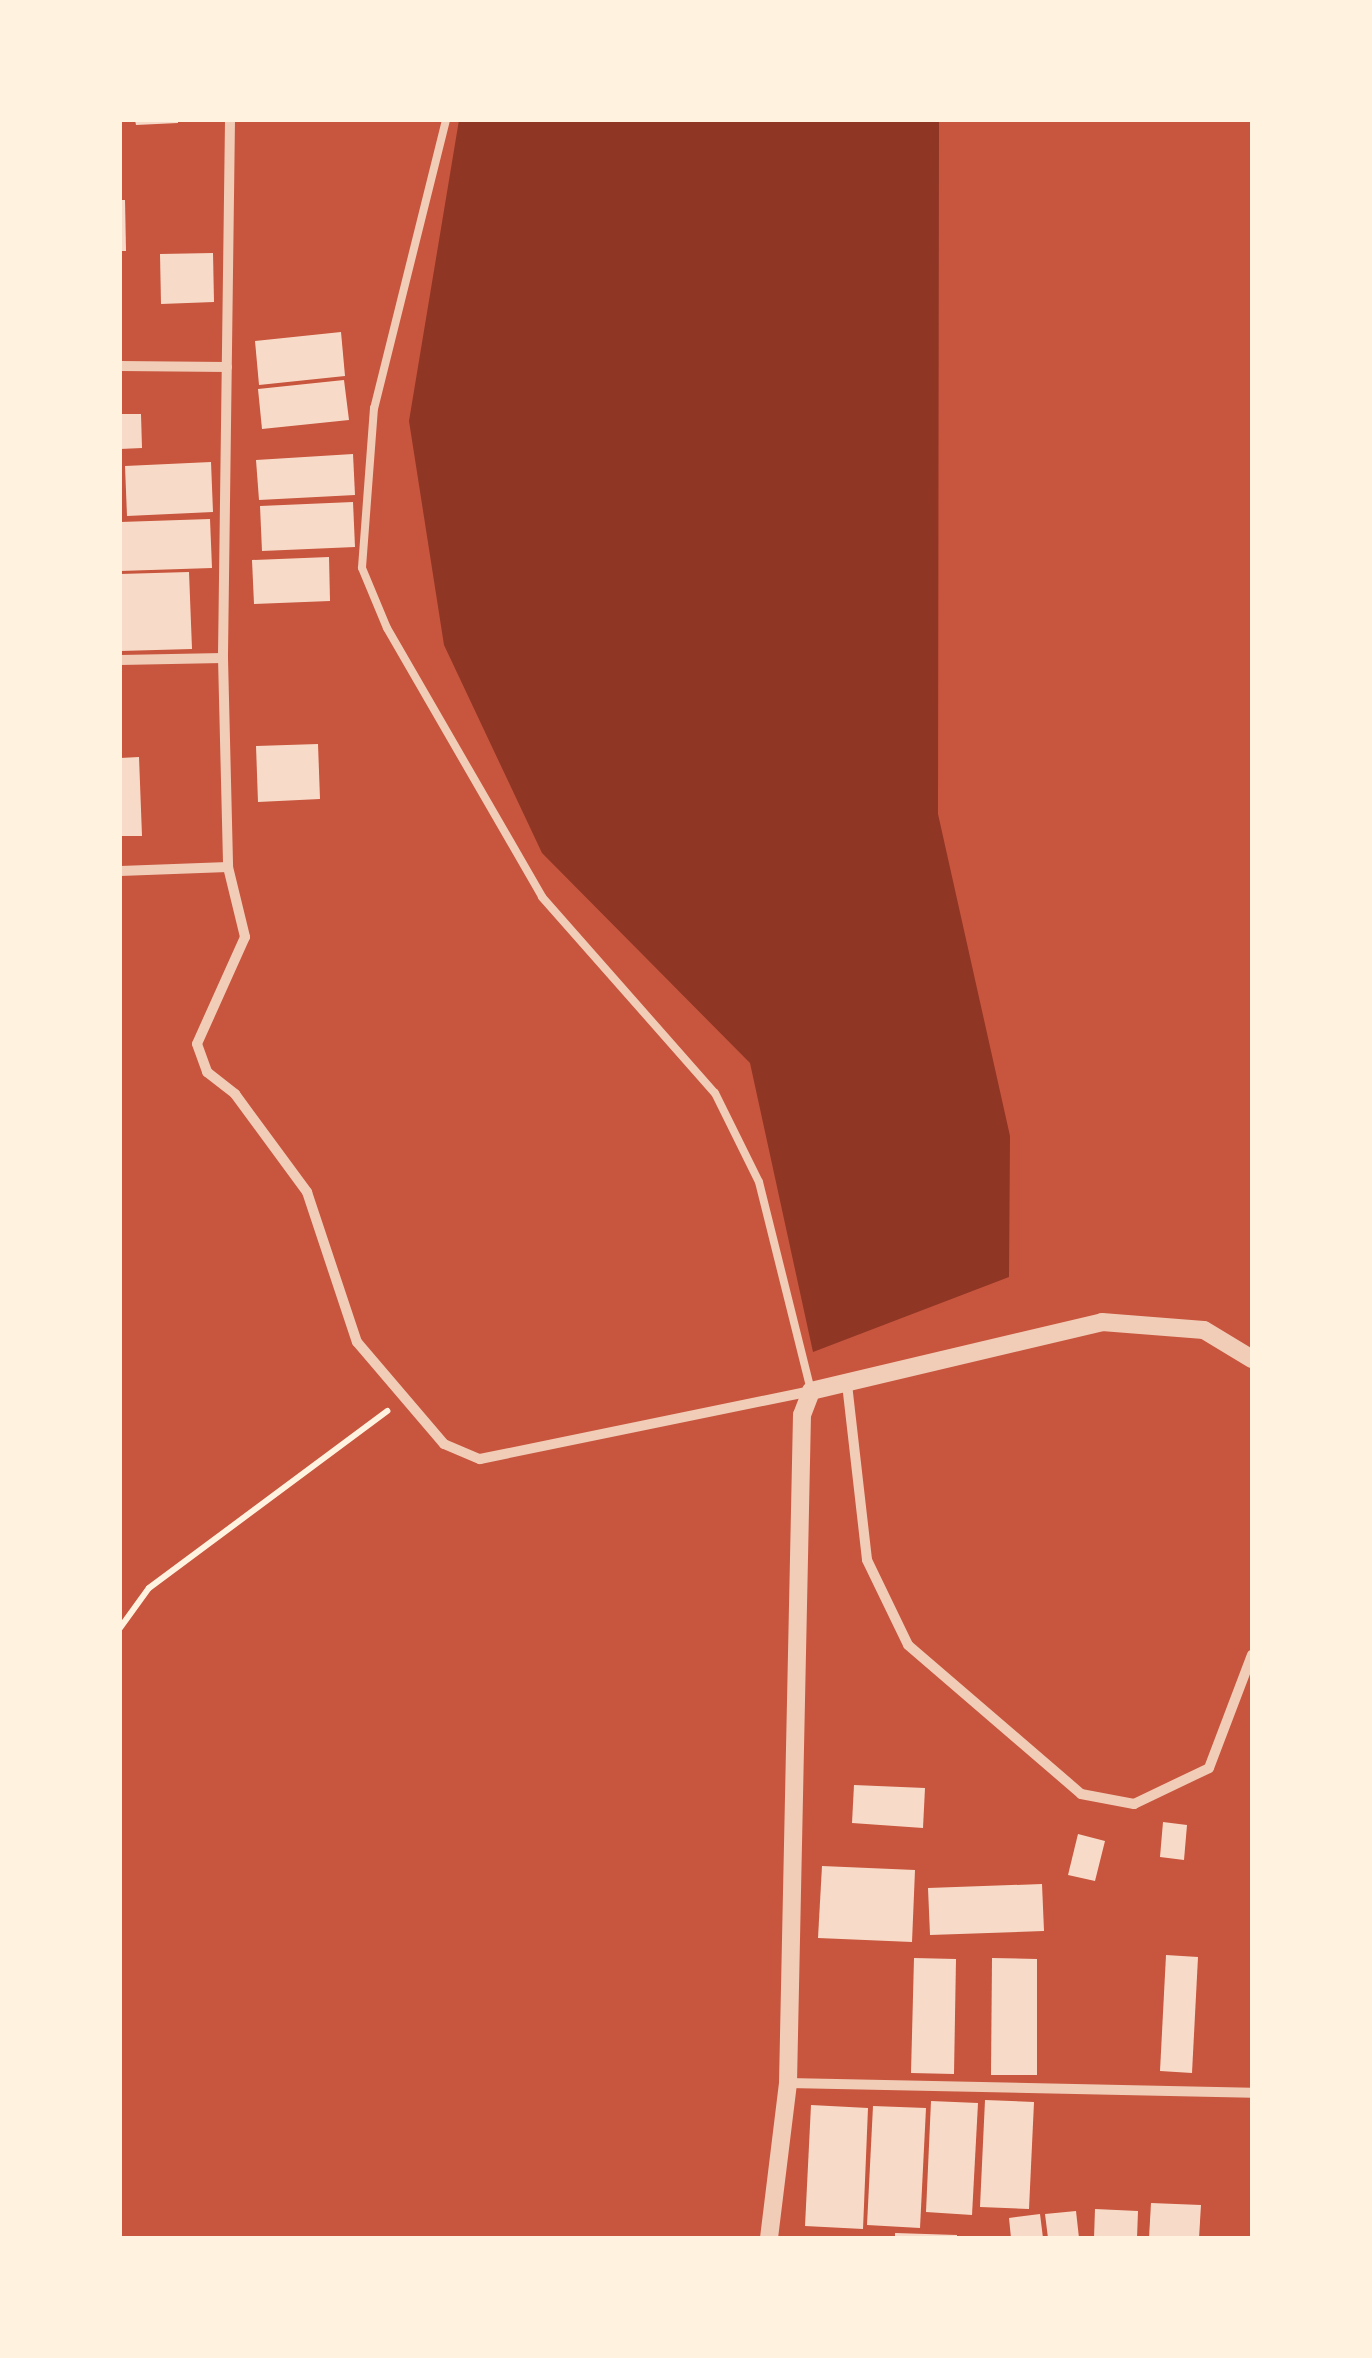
<!DOCTYPE html>
<style>
body{margin:0}
#map{position:relative;width:1372px;height:2358px;overflow:hidden;background:#c8553d;font-family:Merriweather,serif}
div>[style]{position:absolute}
.water>*{inset:0;background:#8f3625}
.building>*{inset:0;background:#f7dbc8}
.path>*{height:6px;margin:-3px;padding:0 3px;transform-origin:3px;border-radius:3px;background:#fff3e0}
.service>*{height:8px;margin:-4px;padding:0 4px;transform-origin:4px;border-radius:4px;background:#f1ccb7}
.minor>*{height:10px;margin:-5px;padding:0 5px;transform-origin:5px;border-radius:5px;background:#f1ccb7}
.tertiary>*{height:18px;margin:-9px;padding:0 9px;transform-origin:9px;border-radius:9px;background:#f1ccb7}
span{translate:-50% -50%;white-space:nowrap;text-align:center;line-height:1.15;-webkit-text-stroke:10px #fff3e0;paint-order:stroke}
.frame{position:absolute;inset:0;border:122px solid #fff3e0;pointer-events:none}
</style>
<div id="map">
<div class="water">
<div style="clip-path:polygon(459px 120px,939px 120px,938px 814px,1010px 1136px,1009px 1277px,813px 1352px,750px 1063px,542px 853px,444px 645px,409px 421px)"></div>
</div>
<div class="building">
<div style="clip-path:polygon(135px 120px,178px 120px,178px 123px,136px 125px)"></div>
<div style="clip-path:polygon(120px 200px,125px 200px,126px 251px,120px 251px)"></div>
<div style="clip-path:polygon(213px 253px,214px 302px,161px 304px,160px 254px)"></div>
<div style="clip-path:polygon(341px 332px,345px 376px,259px 385px,255px 341px)"></div>
<div style="clip-path:polygon(344px 380px,349px 420px,262px 429px,258px 389px)"></div>
<div style="clip-path:polygon(120px 414px,141px 414px,142px 448px,120px 449px)"></div>
<div style="clip-path:polygon(353px 454px,355px 495px,259px 500px,256px 460px)"></div>
<div style="clip-path:polygon(211px 462px,213px 512px,127px 516px,125px 466px)"></div>
<div style="clip-path:polygon(353px 502px,355px 547px,262px 551px,260px 506px)"></div>
<div style="clip-path:polygon(210px 519px,212px 568px,120px 571px,120px 522px)"></div>
<div style="clip-path:polygon(329px 557px,330px 601px,254px 604px,252px 560px)"></div>
<div style="clip-path:polygon(189px 572px,192px 649px,120px 651px,120px 574px)"></div>
<div style="clip-path:polygon(318px 744px,320px 799px,258px 802px,256px 746px)"></div>
<div style="clip-path:polygon(139px 757px,142px 836px,120px 836px,120px 758px)"></div>
<div style="clip-path:polygon(854px 1785px,925px 1788px,923px 1828px,852px 1823px)"></div>
<div style="clip-path:polygon(1163px 1822px,1187px 1825px,1184px 1860px,1160px 1857px)"></div>
<div style="clip-path:polygon(1078px 1834px,1105px 1841px,1095px 1881px,1068px 1875px)"></div>
<div style="clip-path:polygon(822px 1866px,915px 1870px,912px 1942px,818px 1938px)"></div>
<div style="clip-path:polygon(1042px 1884px,1044px 1931px,930px 1935px,928px 1888px)"></div>
<div style="clip-path:polygon(1166px 1955px,1198px 1957px,1192px 2073px,1160px 2071px)"></div>
<div style="clip-path:polygon(914px 1958px,956px 1959px,954px 2074px,911px 2073px)"></div>
<div style="clip-path:polygon(992px 1958px,1037px 1959px,1037px 2075px,991px 2075px)"></div>
<div style="clip-path:polygon(985px 2100px,1034px 2102px,1029px 2209px,980px 2207px)"></div>
<div style="clip-path:polygon(931px 2101px,978px 2103px,972px 2215px,926px 2212px)"></div>
<div style="clip-path:polygon(811px 2105px,868px 2108px,863px 2229px,805px 2226px)"></div>
<div style="clip-path:polygon(873px 2106px,926px 2108px,920px 2228px,867px 2225px)"></div>
<div style="clip-path:polygon(1151px 2203px,1201px 2205px,1199px 2238px,1149px 2238px)"></div>
<div style="clip-path:polygon(1095px 2209px,1138px 2211px,1137px 2238px,1094px 2238px)"></div>
<div style="clip-path:polygon(1076px 2211px,1079px 2238px,1048px 2238px,1045px 2214px)"></div>
<div style="clip-path:polygon(1040px 2214px,1043px 2238px,1011px 2238px,1009px 2218px)"></div>
<div style="clip-path:polygon(895px 2233px,957px 2235px,957px 2238px,895px 2238px)"></div>
</div>
<div class="path">
<div style="left:120px;top:1628px;width:49px;rotate:-54.1deg"></div>
<div style="left:149px;top:1588px;width:297px;rotate:-36.6deg"></div>
</div>
<div class="service">
<div style="left:446px;top:120px;width:297px;rotate:104deg"></div>
<div style="left:374px;top:408px;width:160px;rotate:94.3deg"></div>
<div style="left:362px;top:568px;width:65px;rotate:67.4deg"></div>
<div style="left:387px;top:628px;width:310px;rotate:60deg"></div>
<div style="left:542px;top:897px;width:261px;rotate:48.6deg"></div>
<div style="left:715px;top:1093px;width:99px;rotate:63.7deg"></div>
<div style="left:759px;top:1182px;width:215px;rotate:76deg"></div>
</div>
<div class="minor">
<div style="left:230px;top:120px;width:538px;rotate:90.75deg"></div>
<div style="left:223px;top:658px;width:209px;rotate:88.6deg"></div>
<div style="left:228px;top:867px;width:72px;rotate:76.3deg"></div>
<div style="left:245px;top:937px;width:117px;rotate:114.2deg"></div>
<div style="left:197px;top:1044px;width:30px;rotate:70deg"></div>
<div style="left:207px;top:1072px;width:36px;rotate:38deg"></div>
<div style="left:235px;top:1094px;width:122px;rotate:53.7deg"></div>
<div style="left:307px;top:1192px;width:158px;rotate:71.6deg"></div>
<div style="left:357px;top:1342px;width:134px;rotate:49.5deg"></div>
<div style="left:444px;top:1444px;width:39px;rotate:23deg"></div>
<div style="left:480px;top:1459px;width:337px;rotate:-11.6deg"></div>
<div style="left:120px;top:366px;width:107px;rotate:0.5deg"></div>
<div style="left:120px;top:660px;width:103px;rotate:-1.1deg"></div>
<div style="left:120px;top:871px;width:108px;rotate:-2.1deg"></div>
<div style="left:847px;top:1384px;width:177px;rotate:83.5deg"></div>
<div style="left:867px;top:1560px;width:94px;rotate:64.2deg"></div>
<div style="left:908px;top:1645px;width:228px;rotate:40.7deg"></div>
<div style="left:1081px;top:1794px;width:54px;rotate:10.7deg"></div>
<div style="left:1134px;top:1804px;width:83px;rotate:-25.6deg"></div>
<div style="left:1209px;top:1768px;width:121px;rotate:-69.2deg"></div>
<div style="left:788px;top:2083px;width:464px;rotate:1.2deg"></div>
</div>
<div class="tertiary">
<div style="left:769px;top:2238px;width:156px;rotate:-83deg"></div>
<div style="left:788px;top:2083px;width:668px;rotate:-88.8deg"></div>
<div style="left:802px;top:1415px;width:26px;rotate:-69deg"></div>
<div style="left:811px;top:1391px;width:299px;rotate:-13.3deg"></div>
<div style="left:1102px;top:1322px;width:102px;rotate:4.5deg"></div>
<div style="left:1204px;top:1330px;width:56px;rotate:31.1deg"></div>
</div>
<div class="frame"></div>
</div>
